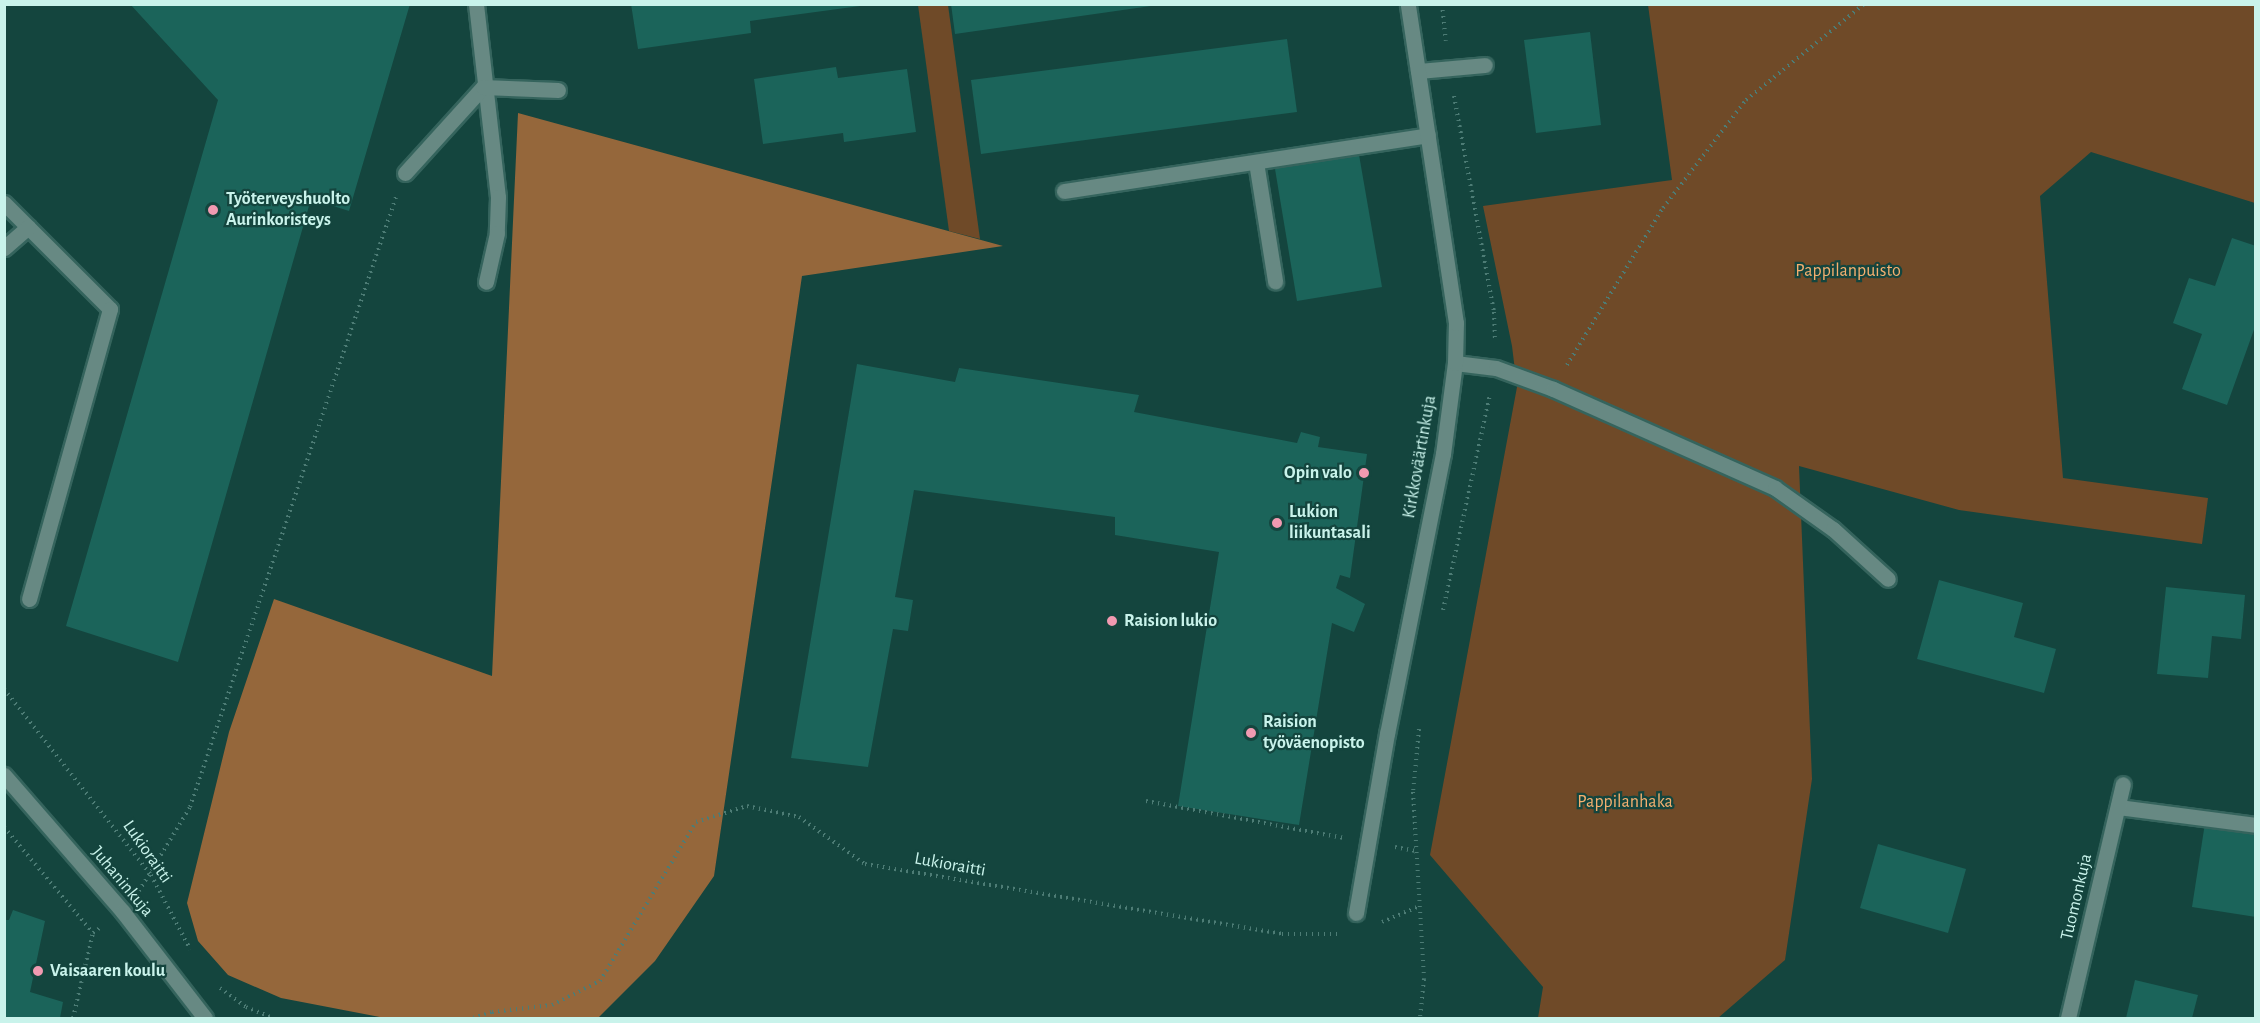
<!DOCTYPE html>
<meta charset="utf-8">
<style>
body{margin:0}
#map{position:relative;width:2260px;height:1023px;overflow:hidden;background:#14453e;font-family:"Alegreya Sans",sans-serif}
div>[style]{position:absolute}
.green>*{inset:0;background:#6f4a28}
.forest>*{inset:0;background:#95673b}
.building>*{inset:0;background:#1b645a}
.path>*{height:4px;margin-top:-2px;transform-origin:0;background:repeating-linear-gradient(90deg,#4d7c75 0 1.5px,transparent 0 6px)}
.roads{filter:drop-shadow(2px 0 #35645d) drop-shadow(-2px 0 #35645d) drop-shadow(0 2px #35645d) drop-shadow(0 -2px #35645d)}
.minor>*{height:15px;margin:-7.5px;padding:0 7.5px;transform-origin:7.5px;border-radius:7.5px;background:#678983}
.dots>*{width:16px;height:16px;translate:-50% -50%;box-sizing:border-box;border:3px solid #14453e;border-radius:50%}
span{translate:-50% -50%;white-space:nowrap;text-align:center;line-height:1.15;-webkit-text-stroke:4.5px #14453e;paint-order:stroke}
.poi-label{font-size:18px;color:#c9f3eb;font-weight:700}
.left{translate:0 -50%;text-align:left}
.right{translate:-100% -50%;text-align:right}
.park-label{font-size:18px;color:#f5b070}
.street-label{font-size:18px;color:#c9f3eb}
.frame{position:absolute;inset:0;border:6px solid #c9f3eb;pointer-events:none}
</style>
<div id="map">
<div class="green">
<div style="clip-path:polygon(918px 5px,948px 5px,980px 239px,949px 231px)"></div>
<div style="clip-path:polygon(1648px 5px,2255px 5px,2255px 203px,2091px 152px,2040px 196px,2063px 478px,2208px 498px,2202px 544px,1959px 510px,1799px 466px,1812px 779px,1785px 960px,1718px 1018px,1538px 1018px,1543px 987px,1430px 855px,1517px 387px,1512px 346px,1483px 206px,1672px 180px)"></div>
</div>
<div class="forest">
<div style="clip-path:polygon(518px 113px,1003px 246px,802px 276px,714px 876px,655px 961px,598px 1018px,385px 1018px,281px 998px,228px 975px,198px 941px,187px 903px,229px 732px,274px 599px,492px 676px)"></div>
</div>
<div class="building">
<div style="clip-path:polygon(130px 4px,410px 4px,349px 211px,311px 199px,178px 662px,66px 626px,218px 100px)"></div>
<div style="clip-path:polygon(631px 4px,860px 4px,860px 6px,750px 21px,751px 33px,638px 49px)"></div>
<div style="clip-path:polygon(951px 4px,1151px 4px,1151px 6px,955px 34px)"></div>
<div style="clip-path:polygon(1590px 32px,1601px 125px,1536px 133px,1524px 40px)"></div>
<div style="clip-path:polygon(1287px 39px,1297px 112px,981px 154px,971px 80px)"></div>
<div style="clip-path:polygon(836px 67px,838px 78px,907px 69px,916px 132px,844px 142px,843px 133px,763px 144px,754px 79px)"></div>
<div style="clip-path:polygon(1358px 149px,1382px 287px,1297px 301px,1274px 163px)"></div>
<div style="clip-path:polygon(2232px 238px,2256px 246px,2256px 324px,2227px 405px,2182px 389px,2202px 334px,2173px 323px,2189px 278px,2215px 286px)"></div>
<div style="clip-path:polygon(857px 364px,955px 382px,959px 368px,1139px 395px,1134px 412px,1297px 443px,1301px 432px,1320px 437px,1318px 447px,1367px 454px,1350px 578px,1340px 575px,1336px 588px,1365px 604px,1354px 632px,1332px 623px,1299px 825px,1178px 806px,1219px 552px,1115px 535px,1115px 517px,914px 490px,895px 597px,913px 600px,908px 631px,893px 629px,868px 767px,791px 758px)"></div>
<div style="clip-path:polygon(1939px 580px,2023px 603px,2014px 637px,2056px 649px,2044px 693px,1917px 659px)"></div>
<div style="clip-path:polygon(2166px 587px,2245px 595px,2241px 639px,2212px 636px,2208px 678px,2157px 674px)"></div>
<div style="clip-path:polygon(2205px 823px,2256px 831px,2256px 917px,2192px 907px)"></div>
<div style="clip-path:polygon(1878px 844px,1966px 869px,1948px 933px,1860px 908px)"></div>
<div style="clip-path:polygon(13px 910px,45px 921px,30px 992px,63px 1002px,60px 1018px,4px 1018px,4px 920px,9px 920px)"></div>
<div style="clip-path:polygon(2135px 980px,2198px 995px,2192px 1018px,2126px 1018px)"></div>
</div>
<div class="path">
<div style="left:1442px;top:4px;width:37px;rotate:84deg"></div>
<div style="left:1454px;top:96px;width:220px;rotate:79.5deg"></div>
<div style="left:1494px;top:312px;width:28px;rotate:88deg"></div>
<div style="left:1567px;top:365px;width:184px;rotate:-58.6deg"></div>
<div style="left:1663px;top:208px;width:136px;rotate:-52.5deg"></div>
<div style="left:1746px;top:100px;width:152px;rotate:-39.1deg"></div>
<div style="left:1443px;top:610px;width:220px;rotate:-77.7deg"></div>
<div style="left:4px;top:689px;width:237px;rotate:51.7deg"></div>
<div style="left:151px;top:875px;width:84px;rotate:62.2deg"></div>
<div style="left:1419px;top:729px;width:63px;rotate:95.4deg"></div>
<div style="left:1413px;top:792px;width:187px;rotate:86.6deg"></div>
<div style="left:1424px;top:979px;width:39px;rotate:96deg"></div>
<div style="left:1146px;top:801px;width:200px;rotate:10.6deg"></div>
<div style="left:4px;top:827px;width:138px;rotate:50deg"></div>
<div style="left:1395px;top:847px;width:21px;rotate:11deg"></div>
<div style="left:139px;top:891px;width:98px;rotate:-58.7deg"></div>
<div style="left:190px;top:807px;width:644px;rotate:-71.34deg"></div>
<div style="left:1382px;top:922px;width:38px;rotate:-23deg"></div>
<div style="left:220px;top:988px;width:32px;rotate:36deg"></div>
<div style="left:246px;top:1007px;width:29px;rotate:22deg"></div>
<div style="left:73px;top:1018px;width:87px;rotate:-76.8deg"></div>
<div style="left:93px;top:933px;width:10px;rotate:-37deg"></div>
<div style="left:473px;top:1018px;width:20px;rotate:-18deg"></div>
<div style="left:492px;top:1012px;width:60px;rotate:-6.7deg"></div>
<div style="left:552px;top:1005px;width:54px;rotate:-26.6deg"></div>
<div style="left:600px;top:981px;width:186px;rotate:-58.9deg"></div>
<div style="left:696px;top:822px;width:53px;rotate:-17.4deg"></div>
<div style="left:747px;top:806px;width:53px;rotate:11.9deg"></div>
<div style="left:799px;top:817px;width:81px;rotate:35.5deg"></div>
<div style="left:865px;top:864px;width:423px;rotate:9.5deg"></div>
<div style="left:1282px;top:934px;width:56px"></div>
</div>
<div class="roads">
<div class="minor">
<div style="left:476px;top:4px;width:194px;rotate:83.5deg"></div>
<div style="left:498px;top:197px;width:36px;rotate:92deg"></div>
<div style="left:497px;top:233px;width:50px;rotate:102.7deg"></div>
<div style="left:1418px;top:71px;width:67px;rotate:-5.1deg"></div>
<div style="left:1256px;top:162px;width:121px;rotate:80.9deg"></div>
<div style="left:405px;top:173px;width:116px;rotate:-47.8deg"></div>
<div style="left:483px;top:87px;width:75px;rotate:2.3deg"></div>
<div style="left:1064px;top:191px;width:368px;rotate:-8.7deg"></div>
<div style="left:4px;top:203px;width:150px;rotate:45deg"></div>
<div style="left:110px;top:309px;width:301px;rotate:105.6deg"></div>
<div style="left:4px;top:248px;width:32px;rotate:-41deg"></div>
<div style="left:1455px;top:363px;width:41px;rotate:7deg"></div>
<div style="left:1496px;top:368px;width:61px;rotate:20.2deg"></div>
<div style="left:1553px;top:389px;width:243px;rotate:24deg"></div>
<div style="left:1775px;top:488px;width:71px;rotate:35.3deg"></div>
<div style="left:1833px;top:529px;width:74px;rotate:42.3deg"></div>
<div style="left:4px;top:775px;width:181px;rotate:49deg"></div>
<div style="left:123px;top:912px;width:134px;rotate:52.3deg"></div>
<div style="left:2118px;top:807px;width:139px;rotate:7.4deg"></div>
<div style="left:1356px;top:913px;width:182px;rotate:-80.2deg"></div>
<div style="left:1387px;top:734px;width:286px;rotate:-78.7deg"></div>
<div style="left:1443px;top:454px;width:92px;rotate:-82.5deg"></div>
<div style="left:1455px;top:363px;width:40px;rotate:-88.6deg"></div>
<div style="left:1456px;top:323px;width:323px;rotate:-98.6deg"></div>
<div style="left:2068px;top:1018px;width:240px;rotate:-76.8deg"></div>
</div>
</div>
<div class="dots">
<div style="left:213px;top:210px;background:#f19ab1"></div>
<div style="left:1364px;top:473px;background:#f19ab1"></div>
<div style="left:1277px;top:523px;background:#f19ab1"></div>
<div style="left:1112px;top:621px;background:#f19ab1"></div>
<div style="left:1251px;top:733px;background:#f19ab1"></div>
<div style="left:38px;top:971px;background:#f19ab1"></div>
</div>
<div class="poi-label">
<span class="left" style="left:226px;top:210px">Työterveyshuolto<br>Aurinkoristeys</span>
<span class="right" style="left:1352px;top:473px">Opin valo</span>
<span class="left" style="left:1289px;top:523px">Lukion<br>liikuntasali</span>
<span class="left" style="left:1124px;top:621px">Raision lukio</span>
<span class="left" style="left:1263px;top:733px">Raision<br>työväenopisto</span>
<span class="left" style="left:50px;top:971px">Vaisaaren koulu</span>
</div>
<div class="park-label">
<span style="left:1848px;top:271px">Pappilanpuisto</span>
<span style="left:1625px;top:802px">Pappilanhaka</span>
</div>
<div class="street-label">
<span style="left:1420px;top:457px;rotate:-80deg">Kirkkoväärtinkuja</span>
<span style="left:147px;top:852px;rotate:55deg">Lukioraitti</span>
<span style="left:950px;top:865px;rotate:10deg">Lukioraitti</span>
<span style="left:122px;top:882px;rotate:50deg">Juhaninkuja</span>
<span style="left:2077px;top:897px;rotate:-77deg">Tuomonkuja</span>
</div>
<div class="frame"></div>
</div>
